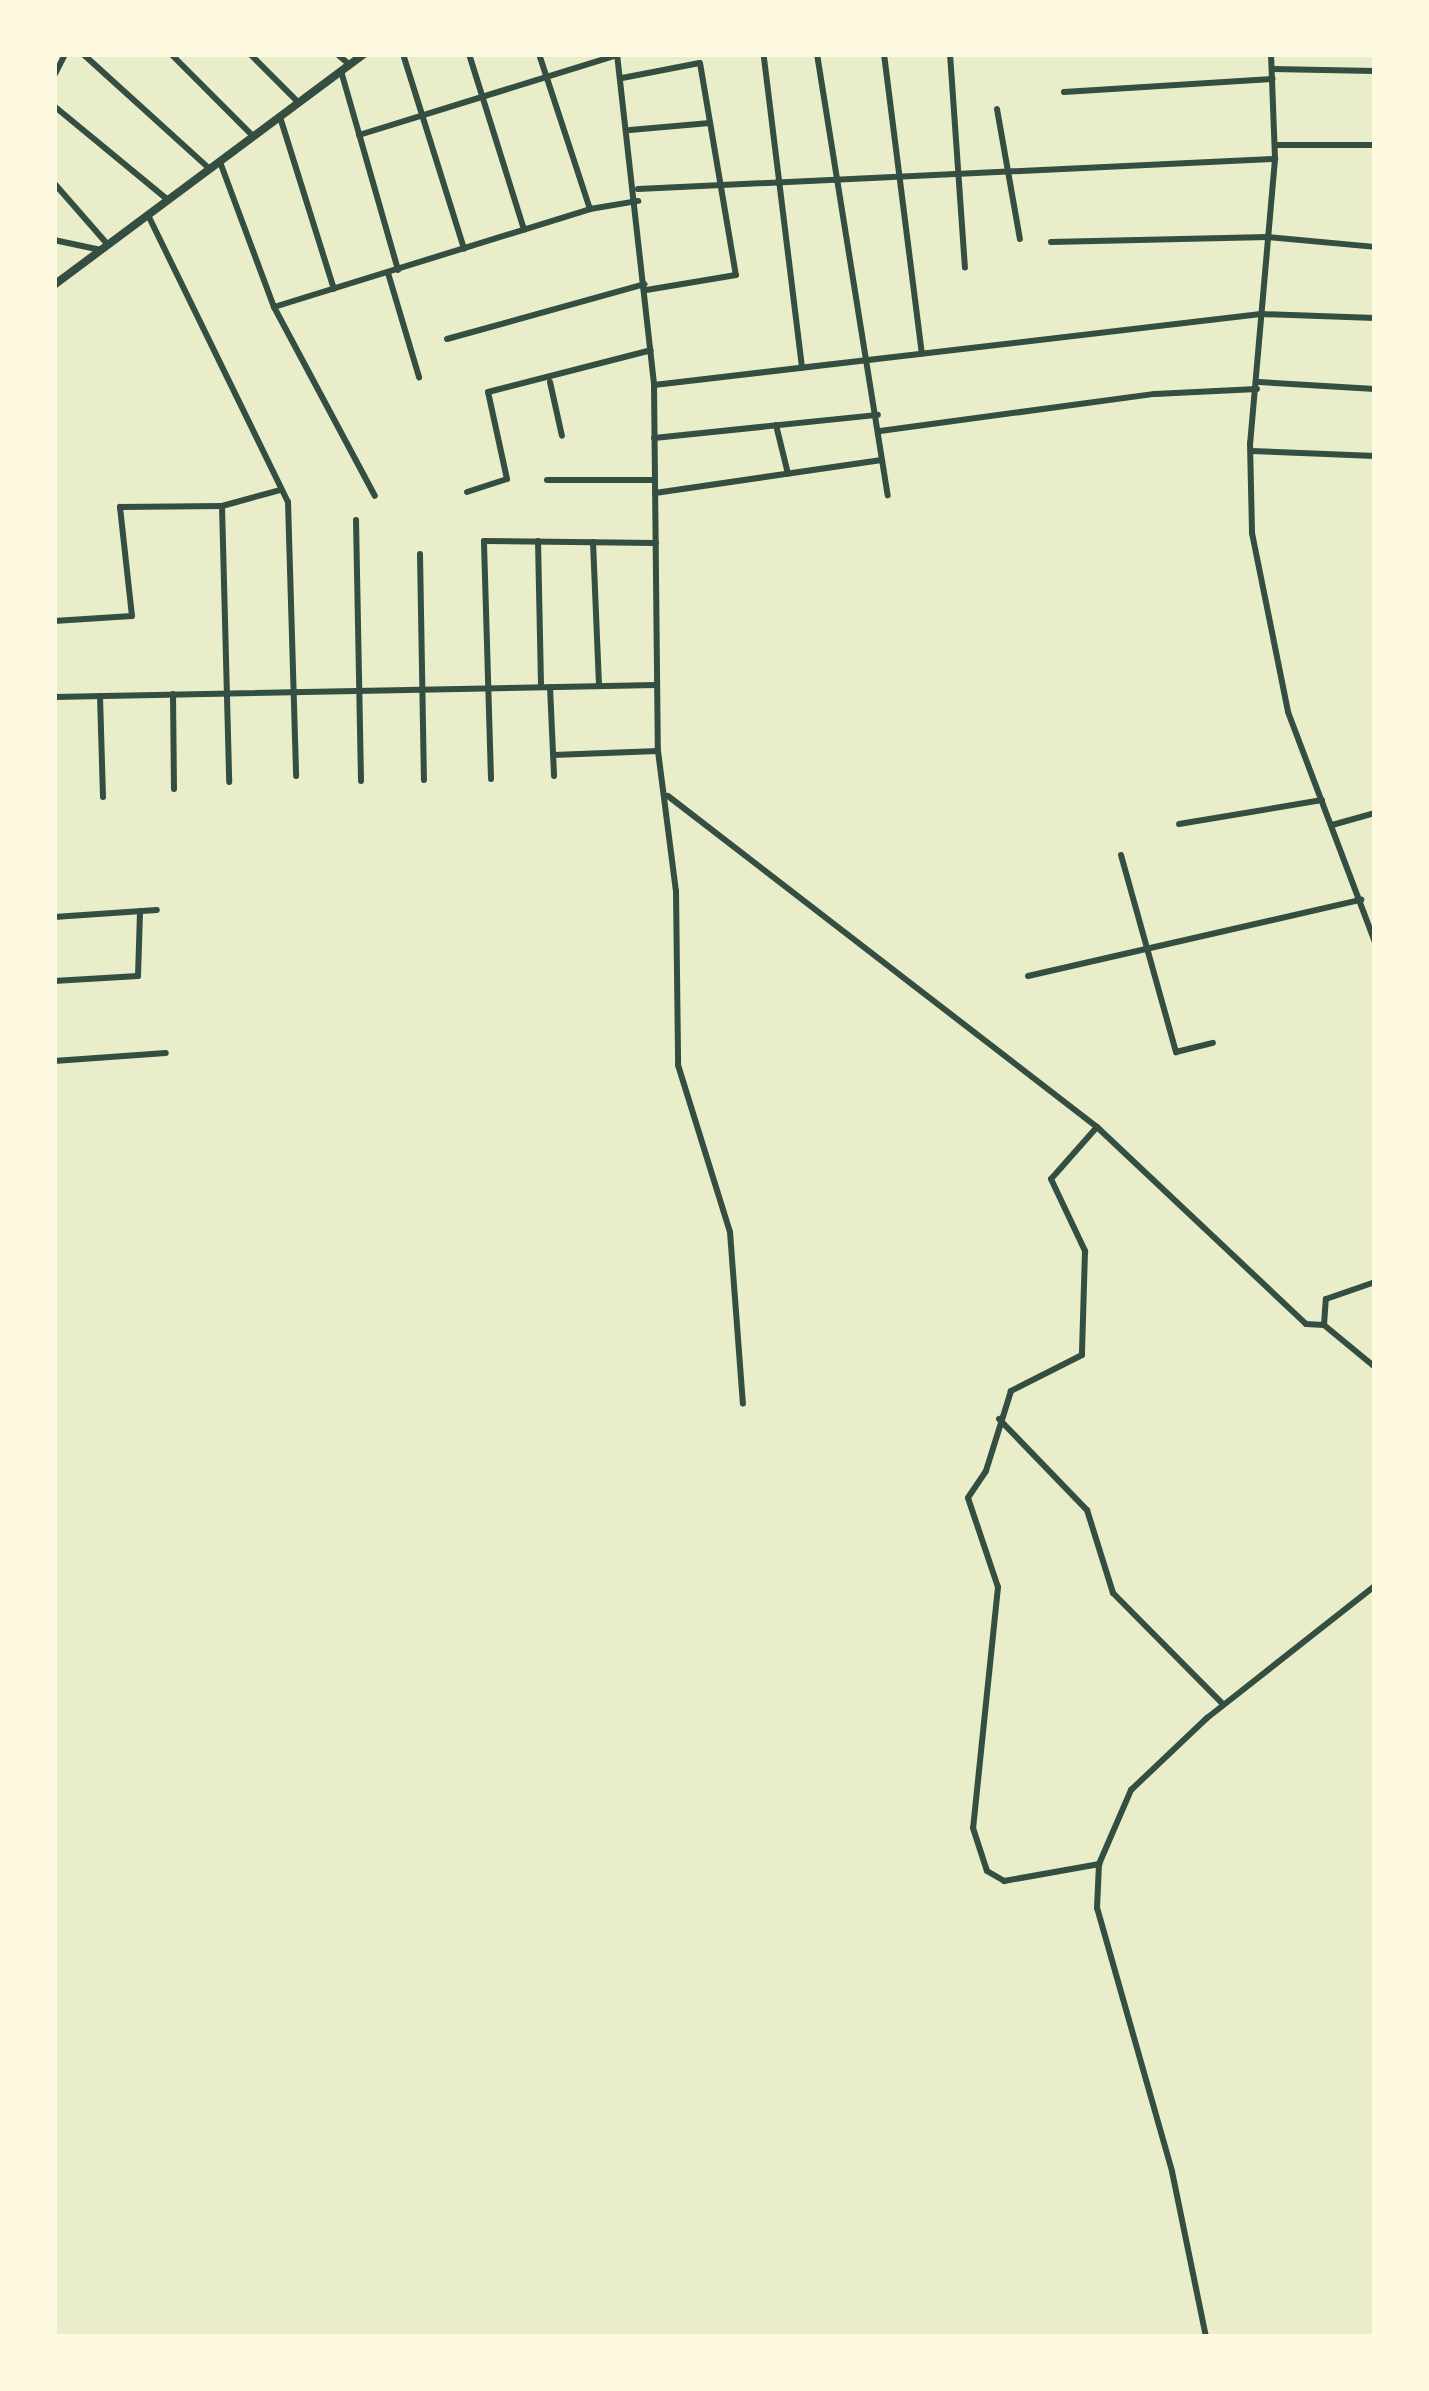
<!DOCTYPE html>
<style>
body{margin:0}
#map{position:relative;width:1429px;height:2391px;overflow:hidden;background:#e9edc9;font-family:"Public Sans",sans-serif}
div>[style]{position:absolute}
.minor>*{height:6px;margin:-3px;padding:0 3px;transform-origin:3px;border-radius:3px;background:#344e41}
.tertiary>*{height:8px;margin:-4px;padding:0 4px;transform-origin:4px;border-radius:4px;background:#344e41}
span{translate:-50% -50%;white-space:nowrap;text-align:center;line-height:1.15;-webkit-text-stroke:9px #fefae0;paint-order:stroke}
.frame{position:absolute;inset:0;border:57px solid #fefae0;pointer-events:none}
</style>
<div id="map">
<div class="minor">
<div style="left:83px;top:54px;width:171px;rotate:42.2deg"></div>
<div style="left:171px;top:54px;width:116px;rotate:45deg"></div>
<div style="left:250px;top:54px;width:68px;rotate:45deg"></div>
<div style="left:337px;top:54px;width:17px;rotate:40deg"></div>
<div style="left:403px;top:54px;width:204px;rotate:72.6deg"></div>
<div style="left:469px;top:54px;width:184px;rotate:72.6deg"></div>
<div style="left:539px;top:54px;width:163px;rotate:71.8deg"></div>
<div style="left:617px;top:54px;width:333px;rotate:83.6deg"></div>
<div style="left:654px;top:385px;width:366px;rotate:89.4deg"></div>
<div style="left:658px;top:751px;width:141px;rotate:82.7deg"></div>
<div style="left:676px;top:891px;width:174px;rotate:89.3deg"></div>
<div style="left:678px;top:1065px;width:175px;rotate:72.7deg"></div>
<div style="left:730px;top:1232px;width:172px;rotate:85.7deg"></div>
<div style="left:817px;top:54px;width:447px;rotate:80.9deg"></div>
<div style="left:884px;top:54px;width:302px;rotate:82.8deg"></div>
<div style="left:950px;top:54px;width:214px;rotate:86deg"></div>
<div style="left:1271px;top:54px;width:105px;rotate:87.8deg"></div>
<div style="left:1275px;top:159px;width:285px;rotate:95deg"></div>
<div style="left:1250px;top:443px;width:90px;rotate:88.7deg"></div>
<div style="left:1252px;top:533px;width:183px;rotate:78.6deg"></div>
<div style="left:1288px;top:712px;width:246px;rotate:69.3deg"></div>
<div style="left:764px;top:58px;width:312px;rotate:83deg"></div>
<div style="left:1272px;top:69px;width:103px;rotate:1.1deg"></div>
<div style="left:341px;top:71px;width:207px;rotate:74deg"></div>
<div style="left:54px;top:76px;width:25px;rotate:-63deg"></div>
<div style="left:622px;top:78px;width:79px;rotate:-10.9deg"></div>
<div style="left:700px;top:63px;width:215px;rotate:80.4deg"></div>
<div style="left:736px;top:275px;width:91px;rotate:170.5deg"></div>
<div style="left:1064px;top:92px;width:209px;rotate:-3.6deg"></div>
<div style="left:54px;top:106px;width:148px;rotate:39.5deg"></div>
<div style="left:997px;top:109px;width:132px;rotate:80deg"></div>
<div style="left:280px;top:117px;width:180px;rotate:72.6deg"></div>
<div style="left:630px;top:130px;width:80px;rotate:-5deg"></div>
<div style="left:359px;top:135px;width:270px;rotate:-17.2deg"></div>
<div style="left:1275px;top:145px;width:100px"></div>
<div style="left:220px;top:162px;width:155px;rotate:69.6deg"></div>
<div style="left:274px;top:307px;width:331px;rotate:-17.2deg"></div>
<div style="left:590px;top:209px;width:49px;rotate:-9.5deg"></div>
<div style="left:54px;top:183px;width:82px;rotate:48.9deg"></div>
<div style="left:638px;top:189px;width:638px;rotate:-2.7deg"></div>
<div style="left:148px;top:215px;width:319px;rotate:64deg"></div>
<div style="left:288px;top:502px;width:274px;rotate:88.3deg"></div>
<div style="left:54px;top:240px;width:48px;rotate:12deg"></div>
<div style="left:1051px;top:242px;width:217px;rotate:-1.3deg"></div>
<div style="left:1268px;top:237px;width:107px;rotate:5.3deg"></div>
<div style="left:388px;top:273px;width:109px;rotate:73.4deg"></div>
<div style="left:274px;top:307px;width:214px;rotate:61.9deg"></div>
<div style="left:447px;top:339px;width:205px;rotate:-15.5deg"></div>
<div style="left:550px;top:382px;width:55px;rotate:77.5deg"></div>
<div style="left:1259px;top:382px;width:116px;rotate:3.5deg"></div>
<div style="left:654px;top:385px;width:611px;rotate:-6.67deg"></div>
<div style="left:1261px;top:314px;width:114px;rotate:2deg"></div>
<div style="left:776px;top:425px;width:50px;rotate:76.2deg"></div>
<div style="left:880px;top:431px;width:277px;rotate:-7.7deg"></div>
<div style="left:1155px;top:394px;width:102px;rotate:-2.8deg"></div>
<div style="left:654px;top:438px;width:225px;rotate:-5.9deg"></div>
<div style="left:1251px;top:451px;width:124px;rotate:2.3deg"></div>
<div style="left:547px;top:480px;width:108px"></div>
<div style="left:467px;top:492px;width:42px;rotate:-18deg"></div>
<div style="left:507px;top:479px;width:89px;rotate:-102.3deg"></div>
<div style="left:488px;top:392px;width:168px;rotate:-14.4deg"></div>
<div style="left:655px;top:493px;width:229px;rotate:-8.3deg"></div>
<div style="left:222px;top:506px;width:276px;rotate:88.5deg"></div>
<div style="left:356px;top:520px;width:261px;rotate:88.9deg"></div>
<div style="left:538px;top:541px;width:146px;rotate:88.8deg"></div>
<div style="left:593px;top:542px;width:144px;rotate:87.6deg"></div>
<div style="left:420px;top:554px;width:226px;rotate:89deg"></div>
<div style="left:54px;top:621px;width:78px;rotate:-3.7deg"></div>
<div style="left:132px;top:616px;width:110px;rotate:-96.3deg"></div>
<div style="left:120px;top:507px;width:102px;rotate:-0.6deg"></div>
<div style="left:222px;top:506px;width:60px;rotate:-15.4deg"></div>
<div style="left:550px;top:687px;width:89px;rotate:87.4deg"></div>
<div style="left:173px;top:694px;width:95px;rotate:89.4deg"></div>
<div style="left:100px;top:696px;width:101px;rotate:88.3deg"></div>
<div style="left:54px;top:697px;width:602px;rotate:-1.14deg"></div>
<div style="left:553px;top:755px;width:105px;rotate:-2.2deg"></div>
<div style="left:491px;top:779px;width:238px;rotate:-91.7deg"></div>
<div style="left:484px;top:541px;width:172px;rotate:0.7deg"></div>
<div style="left:668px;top:796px;width:542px;rotate:37.65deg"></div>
<div style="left:1097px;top:1127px;width:287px;rotate:43.3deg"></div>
<div style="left:1306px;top:1324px;width:18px;rotate:3deg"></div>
<div style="left:1324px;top:1325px;width:66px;rotate:39.5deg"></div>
<div style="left:1179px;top:824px;width:145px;rotate:-9.5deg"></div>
<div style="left:1332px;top:825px;width:45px;rotate:-15.6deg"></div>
<div style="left:1121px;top:855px;width:205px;rotate:74.4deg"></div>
<div style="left:1176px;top:1052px;width:38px;rotate:-14deg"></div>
<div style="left:54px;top:917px;width:103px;rotate:-3.9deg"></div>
<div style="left:1028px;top:976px;width:342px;rotate:-12.9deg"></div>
<div style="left:54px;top:981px;width:84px;rotate:-3.4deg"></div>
<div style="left:138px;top:976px;width:65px;rotate:-88.2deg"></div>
<div style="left:54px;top:1061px;width:112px;rotate:-4.1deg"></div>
<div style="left:1097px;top:1127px;width:69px;rotate:131.5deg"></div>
<div style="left:1051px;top:1179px;width:80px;rotate:64.7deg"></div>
<div style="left:1085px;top:1251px;width:104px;rotate:91.7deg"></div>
<div style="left:1082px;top:1355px;width:80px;rotate:153.1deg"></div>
<div style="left:1011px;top:1391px;width:84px;rotate:107.4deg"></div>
<div style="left:986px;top:1471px;width:32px;rotate:124deg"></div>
<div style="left:968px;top:1498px;width:94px;rotate:71.4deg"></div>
<div style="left:998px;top:1587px;width:242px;rotate:95.9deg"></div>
<div style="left:973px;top:1828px;width:45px;rotate:72deg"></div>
<div style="left:987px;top:1871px;width:20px;rotate:30deg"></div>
<div style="left:1004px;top:1881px;width:97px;rotate:-10.1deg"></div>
<div style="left:1324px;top:1325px;width:26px;rotate:-86deg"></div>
<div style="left:1326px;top:1299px;width:52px;rotate:-19.1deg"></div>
<div style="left:999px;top:1419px;width:127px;rotate:46deg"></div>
<div style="left:1087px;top:1510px;width:87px;rotate:72.6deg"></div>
<div style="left:1113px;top:1593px;width:156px;rotate:45.3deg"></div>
<div style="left:1206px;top:2337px;width:169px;rotate:-101.6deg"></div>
<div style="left:1172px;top:2171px;width:273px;rotate:-105.9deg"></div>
<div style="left:1097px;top:1908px;width:44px;rotate:-87.4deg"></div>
<div style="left:1099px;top:1864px;width:81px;rotate:-66.6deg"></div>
<div style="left:1131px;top:1790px;width:105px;rotate:-43.5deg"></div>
<div style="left:1207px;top:1718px;width:214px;rotate:-38.2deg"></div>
</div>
<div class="tertiary">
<div style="left:54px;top:285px;width:387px;rotate:-36.7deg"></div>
</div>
<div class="frame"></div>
</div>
